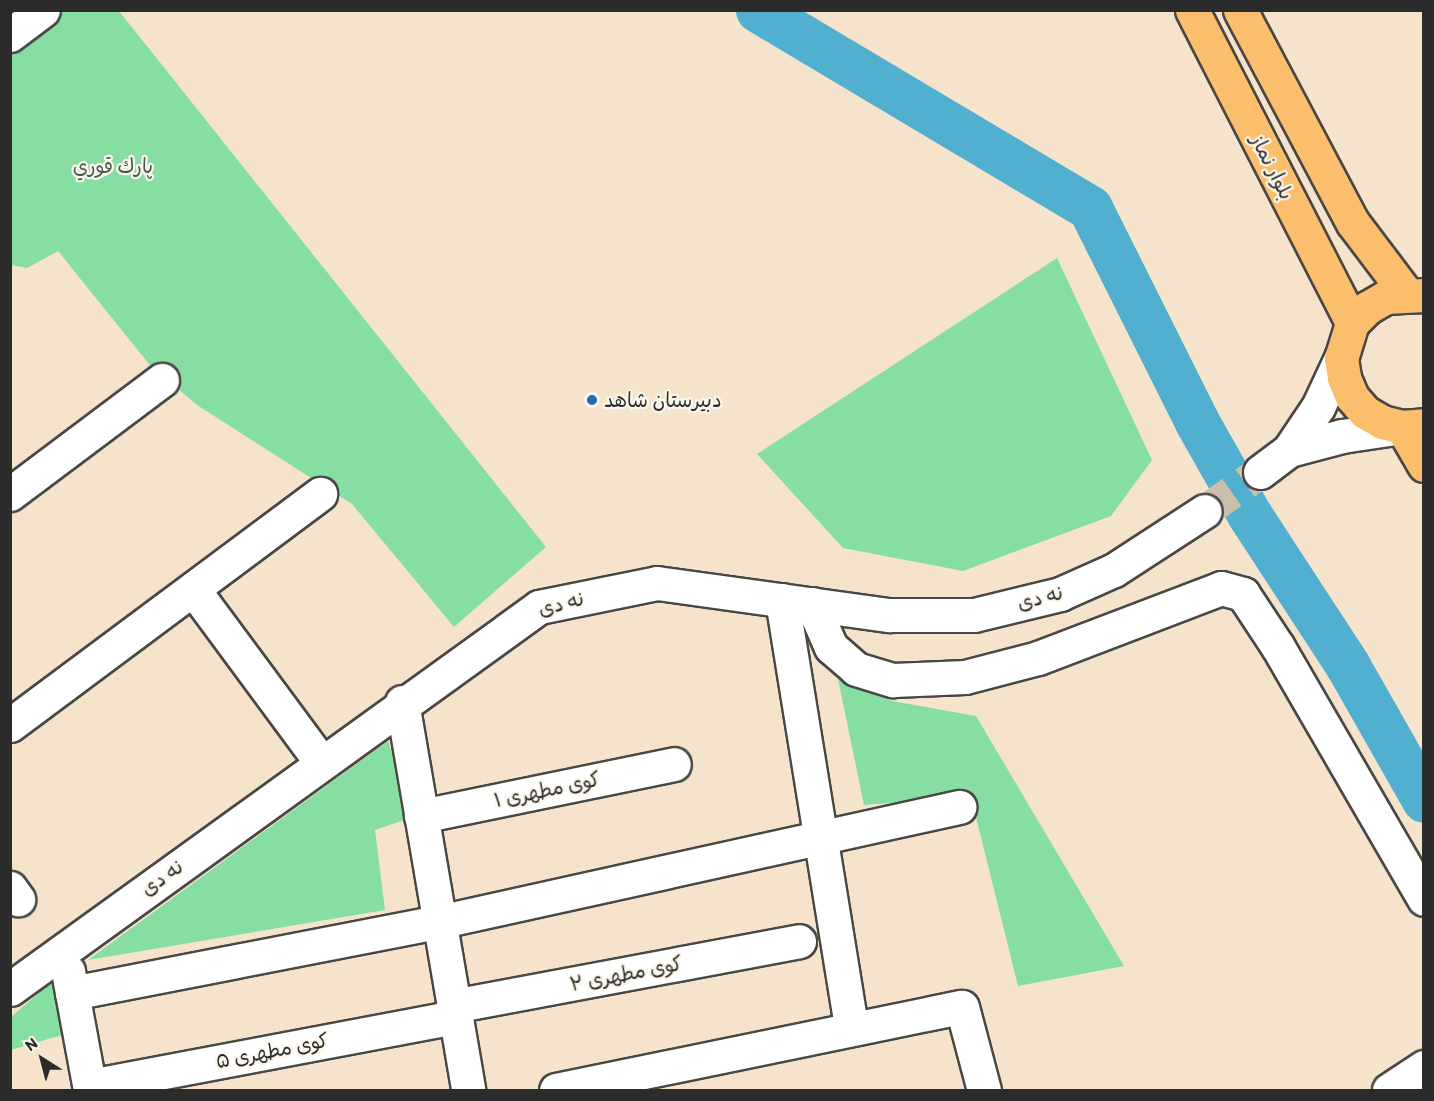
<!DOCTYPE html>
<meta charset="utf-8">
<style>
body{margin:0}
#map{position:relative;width:1434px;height:1101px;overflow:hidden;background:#f6e3cb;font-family:Itim,"Playpen Sans Arabic",sans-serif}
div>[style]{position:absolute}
.green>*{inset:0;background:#86dea2}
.river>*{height:45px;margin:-22.5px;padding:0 22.5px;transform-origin:22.5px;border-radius:22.5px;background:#51afcf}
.minor-tunnel>*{height:33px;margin-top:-16.5px;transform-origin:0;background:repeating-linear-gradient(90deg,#cdbeab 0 33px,transparent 0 49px)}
.roads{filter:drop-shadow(2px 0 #494743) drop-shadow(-2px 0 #494743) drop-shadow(0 2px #494743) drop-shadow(0 -2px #494743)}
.minor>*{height:33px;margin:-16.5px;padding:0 16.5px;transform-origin:16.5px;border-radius:16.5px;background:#fff}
.major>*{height:33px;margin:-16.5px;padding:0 16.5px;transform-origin:16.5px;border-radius:16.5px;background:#fabe6d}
.dots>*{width:16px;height:16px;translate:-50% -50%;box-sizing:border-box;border:3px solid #fbf7ec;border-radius:50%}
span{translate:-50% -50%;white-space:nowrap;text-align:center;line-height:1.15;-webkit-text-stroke:4.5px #fbf7ec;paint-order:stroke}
.park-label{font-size:20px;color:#425849}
.street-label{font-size:20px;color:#2b2b2b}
.poi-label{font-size:20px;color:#2b2b2b}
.left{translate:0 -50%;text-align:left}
.frame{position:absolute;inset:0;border:12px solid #2b2b2b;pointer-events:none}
.north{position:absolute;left:12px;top:1029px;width:60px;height:60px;-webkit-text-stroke:4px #fbf7ec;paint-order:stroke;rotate:324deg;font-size:16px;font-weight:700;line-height:24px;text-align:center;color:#2b2b2b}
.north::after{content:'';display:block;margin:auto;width:21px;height:27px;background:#2b2b2b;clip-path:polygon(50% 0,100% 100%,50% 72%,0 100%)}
</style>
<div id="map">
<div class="green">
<div style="clip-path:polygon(61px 11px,119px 11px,546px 547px,454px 627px,352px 504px,197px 405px,149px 364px,58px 251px,27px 268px,11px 265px,11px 49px)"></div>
<div style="clip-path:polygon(1057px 258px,1152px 460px,1111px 516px,963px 571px,843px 548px,757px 454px)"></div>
<div style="clip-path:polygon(838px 679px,892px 701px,976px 716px,1124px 966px,1018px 986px,971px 797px,864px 805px)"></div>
<div style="clip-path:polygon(388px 741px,413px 817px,375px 830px,385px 910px,88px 960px)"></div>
<div style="clip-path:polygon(56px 978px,62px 1035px,11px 1050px,10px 1018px)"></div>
</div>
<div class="river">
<div style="left:758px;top:10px;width:387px;rotate:30.8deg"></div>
<div style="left:1090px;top:208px;width:239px;rotate:63.4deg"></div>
<div style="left:1197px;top:422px;width:106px;rotate:60.5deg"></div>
<div style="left:1249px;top:514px;width:181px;rotate:56.9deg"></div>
<div style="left:1348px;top:666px;width:154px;rotate:60.4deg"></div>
</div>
<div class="minor-tunnel">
<div style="left:1205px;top:511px;width:67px;rotate:-35.3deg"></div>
</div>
<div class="roads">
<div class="minor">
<div style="left:10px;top:35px;width:41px;rotate:-37.1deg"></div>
<div style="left:1341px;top:358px;width:54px;rotate:115.1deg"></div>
<div style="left:1318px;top:407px;width:52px;rotate:124deg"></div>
<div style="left:1289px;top:450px;width:55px;rotate:-14.8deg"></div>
<div style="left:1342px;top:436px;width:61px;rotate:-8.5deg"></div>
<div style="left:1260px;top:472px;width:36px;rotate:-37deg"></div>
<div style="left:10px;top:494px;width:190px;rotate:-36.9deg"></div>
<div style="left:193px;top:589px;width:215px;rotate:53.5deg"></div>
<div style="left:782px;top:600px;width:434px;rotate:80.8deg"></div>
<div style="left:812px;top:604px;width:47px;rotate:66.2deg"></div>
<div style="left:831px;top:647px;width:33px;rotate:41deg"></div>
<div style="left:856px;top:669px;width:39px;rotate:17deg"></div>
<div style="left:893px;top:680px;width:72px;rotate:-2.4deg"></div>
<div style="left:965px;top:677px;width:75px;rotate:-14.6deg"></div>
<div style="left:1038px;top:658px;width:196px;rotate:-20.9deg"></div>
<div style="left:1221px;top:588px;width:23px;rotate:15deg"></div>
<div style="left:1243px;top:594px;width:64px;rotate:56.6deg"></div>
<div style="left:1278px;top:647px;width:291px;rotate:59.9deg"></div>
<div style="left:402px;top:702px;width:394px;rotate:80.3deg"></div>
<div style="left:10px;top:725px;width:387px;rotate:-36.7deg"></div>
<div style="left:421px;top:816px;width:258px;rotate:-11.6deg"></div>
<div style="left:10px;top:888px;width:14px;rotate:54deg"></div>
<div style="left:68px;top:971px;width:121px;rotate:79.5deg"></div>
<div style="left:10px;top:989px;width:653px;rotate:-35.83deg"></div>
<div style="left:539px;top:607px;width:120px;rotate:-11.5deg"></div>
<div style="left:657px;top:583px;width:234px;rotate:7.9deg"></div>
<div style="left:889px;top:615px;width:85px"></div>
<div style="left:974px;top:615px;width:89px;rotate:-13.7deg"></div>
<div style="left:1060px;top:594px;width:59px;rotate:-24deg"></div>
<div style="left:1114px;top:570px;width:108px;rotate:-33deg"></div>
<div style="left:72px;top:993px;width:373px;rotate:-11deg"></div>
<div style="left:438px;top:922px;width:534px;rotate:-12.45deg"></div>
<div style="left:453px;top:1006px;width:352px;rotate:-10.6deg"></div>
<div style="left:90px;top:1086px;width:371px;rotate:-10.7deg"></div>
<div style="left:556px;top:1090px;width:414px;rotate:-11.6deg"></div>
<div style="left:962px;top:1007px;width:86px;rotate:75.2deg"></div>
<div style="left:1389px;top:1090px;width:42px;rotate:-33.3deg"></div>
</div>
<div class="major">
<div style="left:1192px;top:10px;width:352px;rotate:62.9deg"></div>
<div style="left:1240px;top:10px;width:241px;rotate:62.1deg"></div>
<div style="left:1353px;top:223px;width:88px;rotate:52.9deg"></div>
<div style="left:1424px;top:295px;width:38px;rotate:177deg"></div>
<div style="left:1386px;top:297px;width:22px;rotate:150deg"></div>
<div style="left:1367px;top:308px;width:21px;rotate:135deg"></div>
<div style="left:1352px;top:323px;width:37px;rotate:107deg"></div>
<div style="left:1341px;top:358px;width:20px;rotate:81deg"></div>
<div style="left:1344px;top:378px;width:21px;rotate:67deg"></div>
<div style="left:1352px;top:397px;width:20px;rotate:49deg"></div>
<div style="left:1365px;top:412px;width:20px;rotate:30deg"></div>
<div style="left:1382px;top:422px;width:21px;rotate:14deg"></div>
<div style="left:1402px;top:427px;width:22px;rotate:-5deg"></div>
<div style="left:1402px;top:427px;width:44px;rotate:59.9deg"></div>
</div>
</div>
<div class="dots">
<div style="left:592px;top:400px;background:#1f6fb2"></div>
</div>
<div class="park-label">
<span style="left:113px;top:166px">پارك قوري</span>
</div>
<div class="street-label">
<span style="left:1272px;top:167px;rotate:63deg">بلوار نماز</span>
<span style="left:1040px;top:598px;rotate:-15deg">نه دی</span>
<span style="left:561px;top:604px;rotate:-15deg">نه دی</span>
<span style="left:547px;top:790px;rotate:-12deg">کوی مطهری ۱</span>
<span style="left:162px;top:878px;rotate:-36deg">نه دی</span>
<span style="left:626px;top:974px;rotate:-11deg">کوی مطهری ۲</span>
<span style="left:272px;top:1051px;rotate:-11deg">کوی مطهری ۵</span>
</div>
<div class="poi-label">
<span class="left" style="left:604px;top:400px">دبیرستان شاهد</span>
</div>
<div class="frame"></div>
<div class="north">N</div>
</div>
